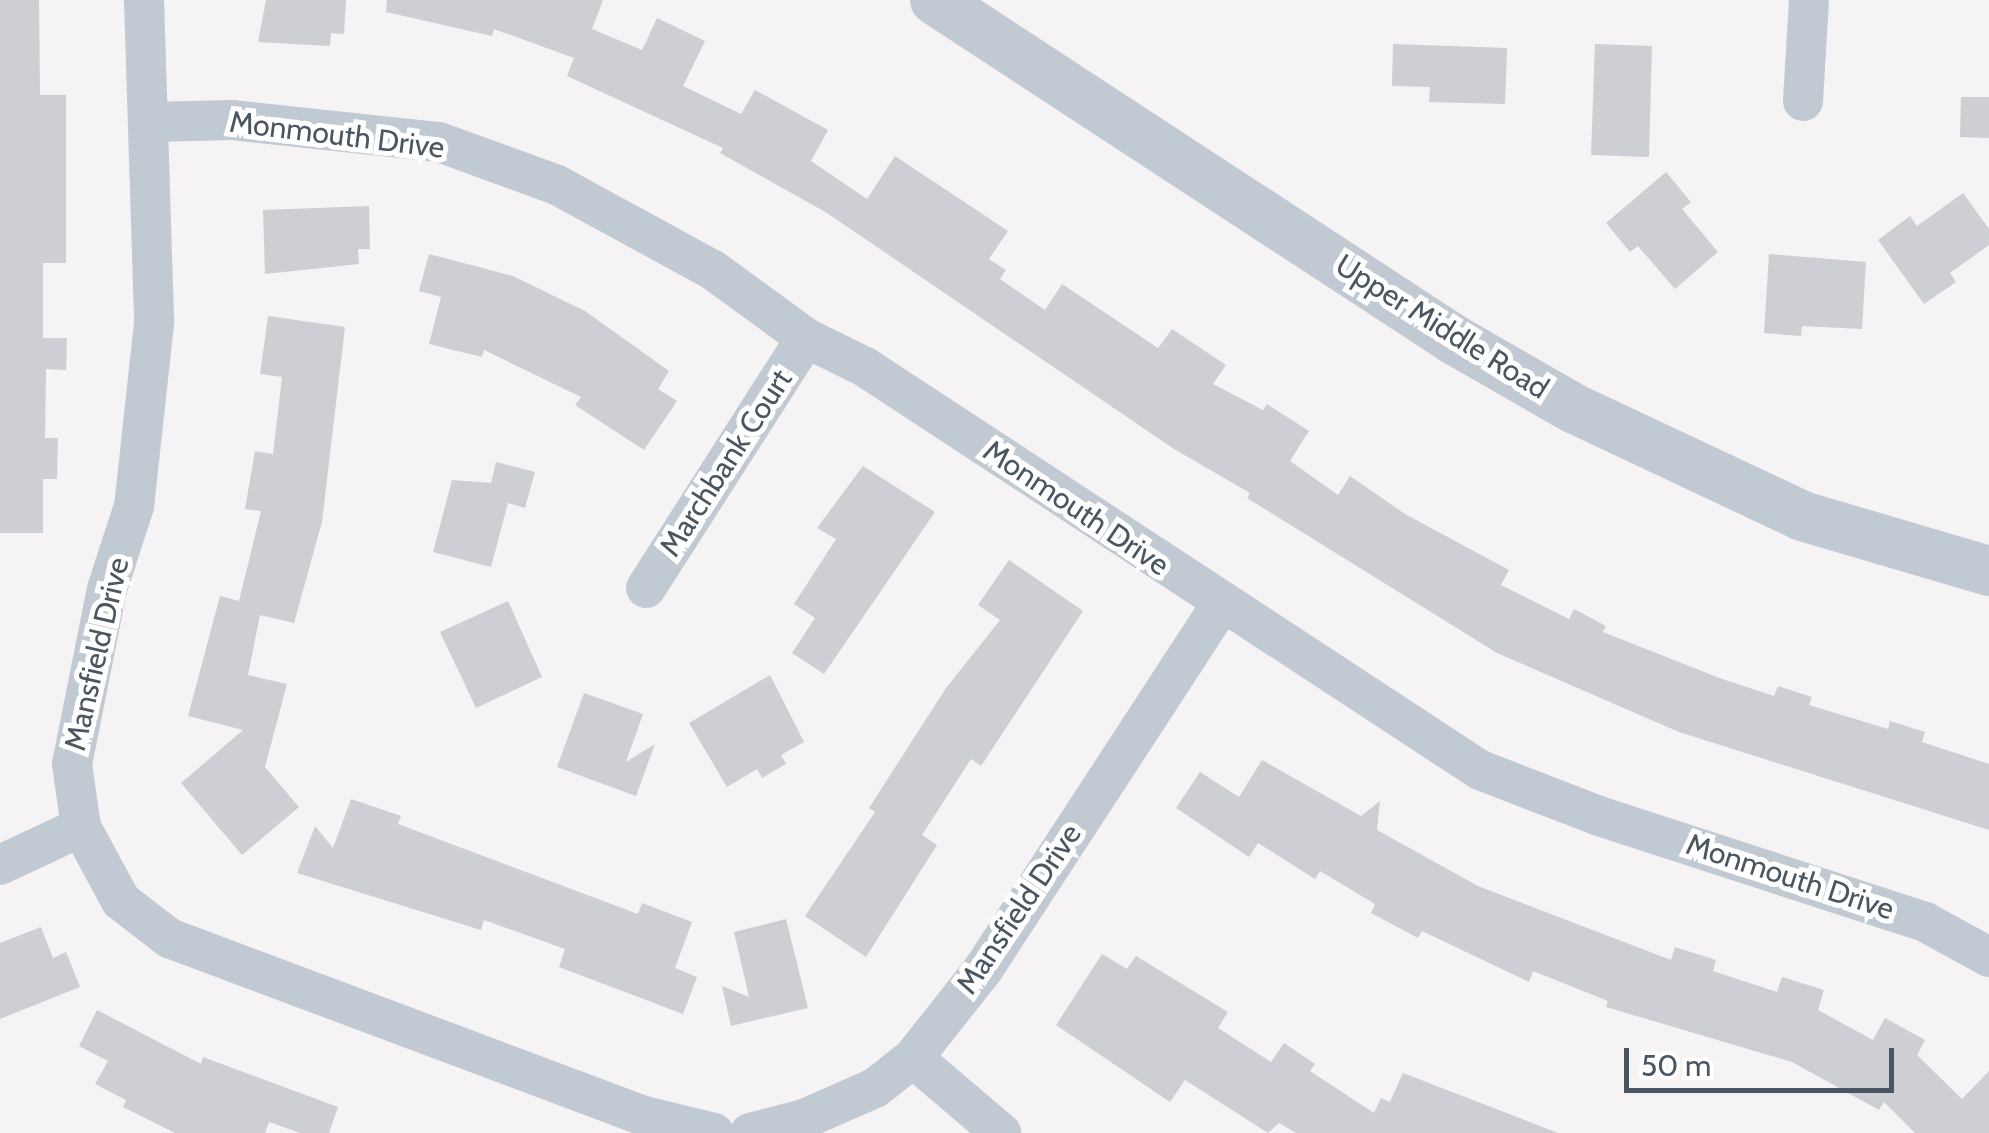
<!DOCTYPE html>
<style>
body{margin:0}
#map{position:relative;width:1989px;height:1133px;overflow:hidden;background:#f5f3f3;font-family:Cabin,sans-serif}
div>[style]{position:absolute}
.building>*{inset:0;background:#cdcfd5}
.minor>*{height:40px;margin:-20px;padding:0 20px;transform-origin:20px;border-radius:20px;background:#c1cad2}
.tertiary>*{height:50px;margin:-25px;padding:0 25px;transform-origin:25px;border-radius:25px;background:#c1cad2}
span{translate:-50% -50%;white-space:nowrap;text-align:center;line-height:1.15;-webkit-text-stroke:10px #fff;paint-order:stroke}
.street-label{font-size:30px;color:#4a5661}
.scale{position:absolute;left:1624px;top:1048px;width:270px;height:45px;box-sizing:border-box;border:5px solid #4a5661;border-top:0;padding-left:12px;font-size:30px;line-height:35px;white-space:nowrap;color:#4a5661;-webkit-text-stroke:8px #fff;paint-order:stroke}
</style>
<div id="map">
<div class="building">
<div style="clip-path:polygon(0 0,39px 0,40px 95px,66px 95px,66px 263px,43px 263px,43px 338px,67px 338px,66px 370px,46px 369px,45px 438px,58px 438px,57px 479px,43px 479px,43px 533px,0 533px)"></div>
<div style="clip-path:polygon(266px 0,346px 0,344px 34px,331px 33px,330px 46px,258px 42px)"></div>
<div style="clip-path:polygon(387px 0,603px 0,592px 29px,642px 50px,657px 18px,705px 41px,683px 86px,741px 114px,755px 90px,828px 130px,811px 161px,867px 199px,895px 156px,1008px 231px,989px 259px,1006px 270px,1000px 279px,1045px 310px,1062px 284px,1158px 348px,1172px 329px,1226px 365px,1213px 384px,1263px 410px,1267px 404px,1309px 431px,1290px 461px,1338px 495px,1350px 476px,1405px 514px,1509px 570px,1501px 585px,1569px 619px,1574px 609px,1606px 626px,1603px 632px,1722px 679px,1774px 696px,1778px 686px,1812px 697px,1809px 705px,1888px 729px,1890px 721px,1925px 732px,1922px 742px,1989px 764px,1989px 830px,1679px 732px,1497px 653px,1247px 498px,1250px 493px,1174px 449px,827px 213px,720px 153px,723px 148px,567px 76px,574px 58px,494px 29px,492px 36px,386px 12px)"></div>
<div style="clip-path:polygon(1393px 44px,1507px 48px,1505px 104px,1429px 102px,1430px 87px,1392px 86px)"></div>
<div style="clip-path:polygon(1595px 44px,1652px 46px,1649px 157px,1591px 155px)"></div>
<div style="clip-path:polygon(1961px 97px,1989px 97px,1989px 138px,1960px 137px)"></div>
<div style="clip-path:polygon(1666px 172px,1691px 202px,1682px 209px,1718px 252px,1675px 289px,1638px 246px,1630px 252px,1606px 223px)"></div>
<div style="clip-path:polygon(1963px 193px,1989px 229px,1989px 245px,1950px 273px,1956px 282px,1924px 304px,1878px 240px,1910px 216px,1917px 226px)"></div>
<div style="clip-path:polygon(369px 206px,370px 249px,358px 249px,359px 264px,265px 274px,263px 210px)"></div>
<div style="clip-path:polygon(429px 254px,513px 276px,585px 311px,669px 371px,658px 389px,677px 401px,644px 450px,575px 405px,581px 397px,484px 350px,482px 357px,429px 344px,441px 297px,419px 291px)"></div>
<div style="clip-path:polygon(1769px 254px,1866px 262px,1862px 329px,1802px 326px,1801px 336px,1764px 333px)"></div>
<div style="clip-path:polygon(268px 316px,345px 327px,322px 522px,294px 623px,260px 615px,248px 675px,287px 684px,265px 767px,299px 807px,242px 855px,181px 783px,243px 730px,188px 716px,220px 596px,239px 601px,261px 511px,245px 509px,255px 451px,273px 454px,282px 377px,260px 374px)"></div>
<div style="clip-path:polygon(496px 462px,535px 472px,525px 508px,508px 503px,491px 567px,433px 552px,452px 480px,491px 483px)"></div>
<div style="clip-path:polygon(863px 466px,935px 512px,824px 674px,792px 653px,815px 618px,794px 604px,836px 539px,817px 528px)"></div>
<div style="clip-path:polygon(1009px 560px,1083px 611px,981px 766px,971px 759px,922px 835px,937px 845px,866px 957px,805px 916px,875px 812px,869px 808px,946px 688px,1000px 620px,978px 605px)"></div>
<div style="clip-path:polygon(508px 601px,542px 677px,476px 708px,440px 632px)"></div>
<div style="clip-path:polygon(770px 675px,804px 742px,781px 755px,786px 764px,762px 778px,757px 769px,727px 787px,689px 723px)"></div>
<div style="clip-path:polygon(584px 693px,643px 714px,626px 762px,655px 744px,636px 796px,557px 767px)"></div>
<div style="clip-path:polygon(1262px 760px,1361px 816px,1380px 801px,1377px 830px,1478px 886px,1671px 960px,1675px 947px,1716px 960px,1713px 971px,1777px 992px,1782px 977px,1824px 990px,1818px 1010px,1873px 1040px,1885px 1018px,1925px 1040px,1917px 1055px,1962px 1099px,1989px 1071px,1989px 1133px,1915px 1133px,1884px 1102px,1879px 1110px,1792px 1062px,1606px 1007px,1608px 1001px,1533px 971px,1529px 982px,1422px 931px,1418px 938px,1371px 913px,1375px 904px,1320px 871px,1315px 879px,1258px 843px,1249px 857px,1176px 808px,1200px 772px,1239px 797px)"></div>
<div style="clip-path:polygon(351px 799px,401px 816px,398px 824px,638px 914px,642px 903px,692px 922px,675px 968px,697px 977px,683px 1014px,559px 967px,565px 949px,484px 920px,481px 930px,297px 873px,315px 826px,333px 848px)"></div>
<div style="clip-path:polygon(786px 919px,808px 1008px,731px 1026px,722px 986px,749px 997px,734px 932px)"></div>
<div style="clip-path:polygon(41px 927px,53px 958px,66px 952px,80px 987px,0 1019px,0 943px)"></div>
<div style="clip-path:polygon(1102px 954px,1127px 969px,1136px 956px,1228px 1012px,1218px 1028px,1271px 1062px,1284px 1043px,1315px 1064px,1310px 1071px,1374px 1113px,1381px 1098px,1390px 1102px,1403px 1073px,1558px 1133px,1296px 1133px,1279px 1123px,1268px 1133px,1185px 1080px,1170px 1102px,1056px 1025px)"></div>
<div style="clip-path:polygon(97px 1010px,201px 1064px,203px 1057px,338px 1107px,329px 1133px,300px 1133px,269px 1122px,265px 1133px,175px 1133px,123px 1107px,126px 1100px,95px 1084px,108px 1061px,79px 1046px)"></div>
</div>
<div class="minor">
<div style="left:144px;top:0;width:323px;rotate:88.2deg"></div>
<div style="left:154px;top:323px;width:184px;rotate:96.2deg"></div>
<div style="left:134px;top:506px;width:87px;rotate:108deg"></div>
<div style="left:107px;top:589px;width:178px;rotate:101.3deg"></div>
<div style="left:72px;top:764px;width:64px;rotate:81.9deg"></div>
<div style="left:81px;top:827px;width:84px;rotate:61.6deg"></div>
<div style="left:121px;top:901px;width:61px;rotate:37.6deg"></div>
<div style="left:169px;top:938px;width:507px;rotate:20.54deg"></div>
<div style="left:644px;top:1116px;width:72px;rotate:13.7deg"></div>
<div style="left:1803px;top:101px;width:101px;rotate:-86.6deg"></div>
<div style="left:152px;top:122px;width:80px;rotate:-1.4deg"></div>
<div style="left:232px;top:120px;width:208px;rotate:6.1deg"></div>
<div style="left:439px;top:142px;width:126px;rotate:20deg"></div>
<div style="left:557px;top:185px;width:178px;rotate:28.6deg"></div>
<div style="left:713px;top:270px;width:115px;rotate:36.2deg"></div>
<div style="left:806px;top:338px;width:66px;rotate:26.2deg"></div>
<div style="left:865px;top:367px;width:735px;rotate:33.24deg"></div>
<div style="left:1480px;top:770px;width:128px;rotate:21.1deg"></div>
<div style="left:1599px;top:816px;width:343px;rotate:18deg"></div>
<div style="left:1925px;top:922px;width:73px;rotate:28.7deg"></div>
<div style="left:646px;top:588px;width:297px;rotate:-57.4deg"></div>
<div style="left:0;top:865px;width:89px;rotate:-25.1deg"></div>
<div style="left:913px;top:1058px;width:116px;rotate:40.4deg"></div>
<div style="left:750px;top:1133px;width:56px;rotate:-14.5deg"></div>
<div style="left:804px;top:1119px;width:77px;rotate:-23.6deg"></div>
<div style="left:875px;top:1088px;width:48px;rotate:-38.3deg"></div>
<div style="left:913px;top:1058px;width:115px;rotate:-51.7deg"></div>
<div style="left:984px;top:968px;width:434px;rotate:-56.9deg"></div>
</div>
<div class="tertiary">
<div style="left:935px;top:0;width:619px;rotate:33.2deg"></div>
<div style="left:1453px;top:339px;width:138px;rotate:29.9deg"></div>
<div style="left:1573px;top:408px;width:253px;rotate:25.2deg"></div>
<div style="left:1802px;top:516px;width:195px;rotate:16.4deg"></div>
</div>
<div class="street-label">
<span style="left:337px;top:135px;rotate:7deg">Monmouth Drive</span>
<span style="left:1442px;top:327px;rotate:32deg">Upper Middle Road</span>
<span style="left:726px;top:463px;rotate:-57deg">Marchbank Court</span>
<span style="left:1076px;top:508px;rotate:34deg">Monmouth Drive</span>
<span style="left:97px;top:654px;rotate:-77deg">Mansfield Drive</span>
<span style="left:1790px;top:877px;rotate:18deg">Monmouth Drive</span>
<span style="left:1019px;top:909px;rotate:-56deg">Mansfield Drive</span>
</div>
<div class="scale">50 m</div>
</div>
